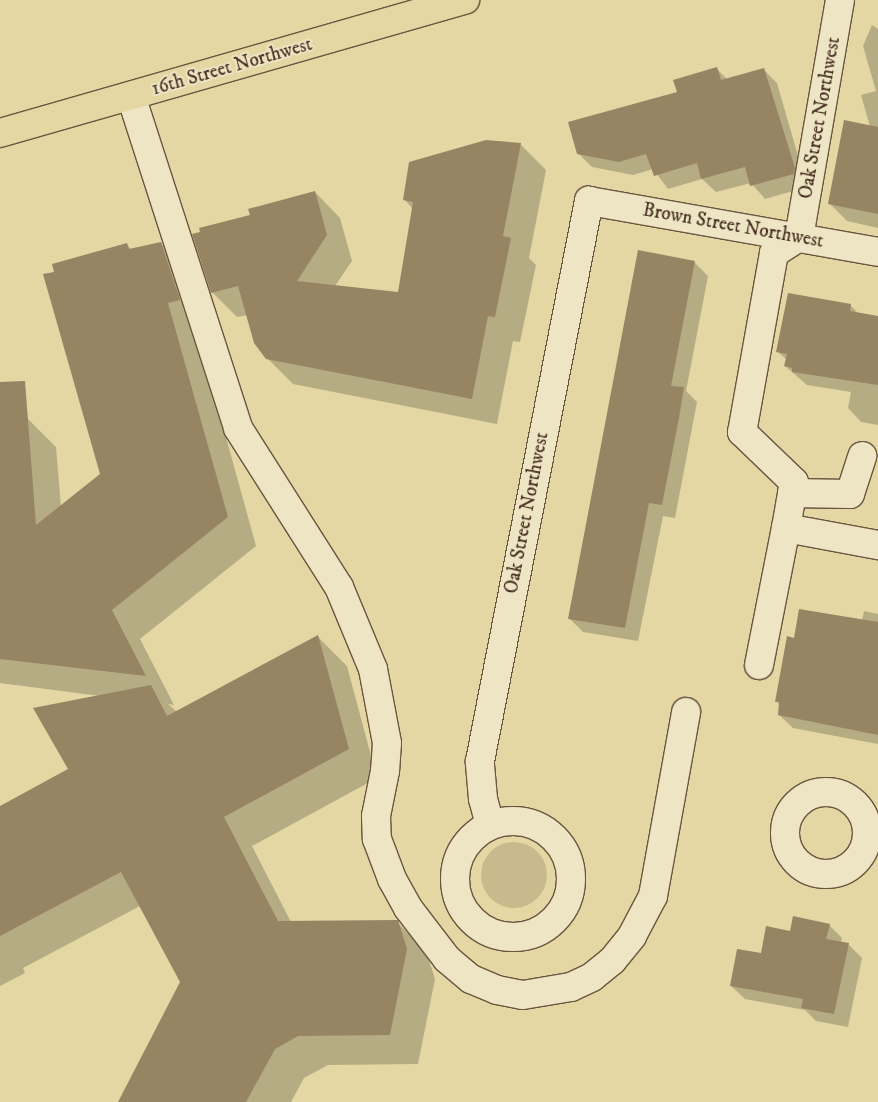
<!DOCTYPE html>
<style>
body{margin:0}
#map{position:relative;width:878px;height:1102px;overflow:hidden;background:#e4d7a4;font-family:"IM FELL DW Pica",serif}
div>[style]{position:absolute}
.green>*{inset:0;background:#c9ba8d}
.round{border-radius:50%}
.shadow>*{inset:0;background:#0003}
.building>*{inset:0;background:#978463}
.roads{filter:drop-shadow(1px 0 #6b553f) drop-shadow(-1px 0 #6b553f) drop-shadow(0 1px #6b553f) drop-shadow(0 -1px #6b553f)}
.minor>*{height:28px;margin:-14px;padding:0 14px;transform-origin:14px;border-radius:14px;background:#ede5c4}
.minor>.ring{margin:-14px;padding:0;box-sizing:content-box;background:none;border:28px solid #ede5c4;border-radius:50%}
.major>*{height:28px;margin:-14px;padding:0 14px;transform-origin:14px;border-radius:14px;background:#e4d7a4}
span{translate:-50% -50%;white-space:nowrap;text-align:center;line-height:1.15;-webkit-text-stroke:4px #ede5c4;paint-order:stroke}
.street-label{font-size:19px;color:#432a1d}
</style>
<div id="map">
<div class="green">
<div class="round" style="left:481px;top:842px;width:66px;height:66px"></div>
</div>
<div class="shadow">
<div style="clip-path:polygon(872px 25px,878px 29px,878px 228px,847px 221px,830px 204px,871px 130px,861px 95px,876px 91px,863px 46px)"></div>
<div style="clip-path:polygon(717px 69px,727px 79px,763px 69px,777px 83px,807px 187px,765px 199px,751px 183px,716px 192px,702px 179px,668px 189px,653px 169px,633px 175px,592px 167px,578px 153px)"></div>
<div style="clip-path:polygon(486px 141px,521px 145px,546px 170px,529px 258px,536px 265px,520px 342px,513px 341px,497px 424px,293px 384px,267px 358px,248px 315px,237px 317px,212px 292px,252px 216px,315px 192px,340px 218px,352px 261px,335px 286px,399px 293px,413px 209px,404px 199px)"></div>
<div style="clip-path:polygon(161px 243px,190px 272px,197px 332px,256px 546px,140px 639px,174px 705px,168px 704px,177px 712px,318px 637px,347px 666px,377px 778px,252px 846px,291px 922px,397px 922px,426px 951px,435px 979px,418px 1064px,328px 1065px,304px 1078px,291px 1102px,120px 1102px,181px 982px,140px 906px,23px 968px,25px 973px,0 986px,0 807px,69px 770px,100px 696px,0 683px,0 409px,27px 418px,56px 447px,61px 507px,101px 475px,55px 273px,126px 244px,132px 250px)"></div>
<div style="clip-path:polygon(694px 262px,708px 276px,686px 391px,697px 402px,675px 518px,663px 516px,638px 641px,583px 632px,570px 619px)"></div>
<div style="clip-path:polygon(851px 306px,859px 314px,878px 318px,878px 425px,861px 422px,848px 408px,851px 392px,807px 385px,785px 366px,787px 360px,778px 352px)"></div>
<div style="clip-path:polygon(864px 611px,878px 614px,878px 744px,793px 728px,779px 715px,780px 705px,776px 701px,795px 639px,862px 621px)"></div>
<div style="clip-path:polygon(829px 925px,842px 938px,841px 943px,848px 944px,862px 958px,848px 1027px,816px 1021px,805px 1010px,745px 999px,731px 986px,762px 955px,791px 932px)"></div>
</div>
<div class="building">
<div style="clip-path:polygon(717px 67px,721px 80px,764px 68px,795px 168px,794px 174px,750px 186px,745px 167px,701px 179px,697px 163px,654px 176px,646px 154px,619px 162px,577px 154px,568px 122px,677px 92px,673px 80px)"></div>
<div style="clip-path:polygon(844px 120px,878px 127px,878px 214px,828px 204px)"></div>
<div style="clip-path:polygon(486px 140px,521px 143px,503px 236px,511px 238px,495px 317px,488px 316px,472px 399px,266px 359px,254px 343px,238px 286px,211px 293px,192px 234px,200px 232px,199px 228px,250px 215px,248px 209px,315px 191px,327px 235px,297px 281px,398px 292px,413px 202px,403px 200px,409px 162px)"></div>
<div style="clip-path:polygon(161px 242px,180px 300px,168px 303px,228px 517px,112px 610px,146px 676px,0 659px,0 382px,25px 381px,36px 525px,100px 474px,43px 274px,54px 272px,52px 264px,127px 243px,129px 249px)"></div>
<div style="clip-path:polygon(638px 250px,695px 261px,671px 386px,684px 387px,679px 418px,662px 505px,649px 503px,625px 628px,568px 619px)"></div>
<div style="clip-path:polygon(788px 293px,851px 304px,850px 311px,878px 316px,878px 385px,792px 372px,792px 368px,784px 366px,787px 354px,776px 352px)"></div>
<div style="clip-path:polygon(799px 609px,878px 622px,878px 735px,778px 715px,779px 702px,775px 702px,787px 636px,794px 638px)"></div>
<div style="clip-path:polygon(318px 635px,349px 749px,224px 817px,278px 921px,398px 920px,407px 949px,390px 1035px,298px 1036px,275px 1049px,246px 1102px,118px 1102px,180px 982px,121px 872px,0 936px,0 806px,68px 769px,33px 708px,151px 685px,167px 716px)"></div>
<div style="clip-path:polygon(793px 916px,830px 924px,826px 939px,849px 943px,834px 1014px,801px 1008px,803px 999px,730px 986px,737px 949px,761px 953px,766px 926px,790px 931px)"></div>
</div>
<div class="roads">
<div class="minor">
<div style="left:840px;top:0;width:241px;rotate:99.8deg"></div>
<div style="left:799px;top:237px;width:30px;rotate:147deg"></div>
<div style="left:774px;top:253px;width:182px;rotate:100.1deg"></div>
<div style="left:742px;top:432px;width:72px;rotate:43.9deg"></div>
<div style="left:794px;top:482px;width:47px;rotate:99.9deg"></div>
<div style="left:786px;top:528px;width:94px;rotate:10.5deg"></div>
<div style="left:131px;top:96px;width:349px;rotate:72.1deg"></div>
<div style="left:238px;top:428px;width:188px;rotate:57.6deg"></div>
<div style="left:339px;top:587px;width:89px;rotate:67.5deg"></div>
<div style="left:373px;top:669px;width:75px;rotate:79.3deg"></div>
<div style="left:387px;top:743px;width:28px;rotate:94deg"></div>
<div style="left:385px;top:771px;width:46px;rotate:101.3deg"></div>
<div style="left:376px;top:816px;width:23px;rotate:88deg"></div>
<div style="left:377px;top:839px;width:43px;rotate:69.4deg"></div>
<div style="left:392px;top:879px;width:33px;rotate:61deg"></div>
<div style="left:408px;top:908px;width:64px;rotate:52.6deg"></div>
<div style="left:447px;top:959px;width:31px;rotate:40deg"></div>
<div style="left:471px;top:979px;width:28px;rotate:23deg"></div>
<div style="left:497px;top:990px;width:26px;rotate:11deg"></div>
<div style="left:523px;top:995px;width:49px;rotate:-9.5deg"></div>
<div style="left:571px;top:987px;width:23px;rotate:-25deg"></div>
<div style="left:592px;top:977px;width:26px;rotate:-39deg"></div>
<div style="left:612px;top:961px;width:32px;rotate:-51deg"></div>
<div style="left:632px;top:936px;width:45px;rotate:-62.3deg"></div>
<div style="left:653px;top:896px;width:187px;rotate:-79.8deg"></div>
<div style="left:792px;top:493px;width:58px;rotate:1deg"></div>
<div style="left:850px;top:494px;width:40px;rotate:-72deg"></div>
<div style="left:759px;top:665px;width:140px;rotate:-78.9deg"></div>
<div class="ring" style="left:785px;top:792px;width:54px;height:54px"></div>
<div class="ring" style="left:455px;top:821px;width:88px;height:88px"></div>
<div style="left:490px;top:825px;width:27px;rotate:-105deg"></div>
<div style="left:483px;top:799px;width:38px;rotate:-95deg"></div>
<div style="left:480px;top:761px;width:571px;rotate:-78.99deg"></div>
<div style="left:589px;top:201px;width:293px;rotate:10deg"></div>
</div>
<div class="major">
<div style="left:0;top:133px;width:484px;rotate:-16deg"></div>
</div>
</div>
<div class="street-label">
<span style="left:232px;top:67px;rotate:-16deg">16th Street Northwest</span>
<span style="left:820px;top:118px;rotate:-80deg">Oak Street Northwest</span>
<span style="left:733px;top:226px;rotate:10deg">Brown Street Northwest</span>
<span style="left:527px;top:513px;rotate:-79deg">Oak Street Northwest</span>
</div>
</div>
